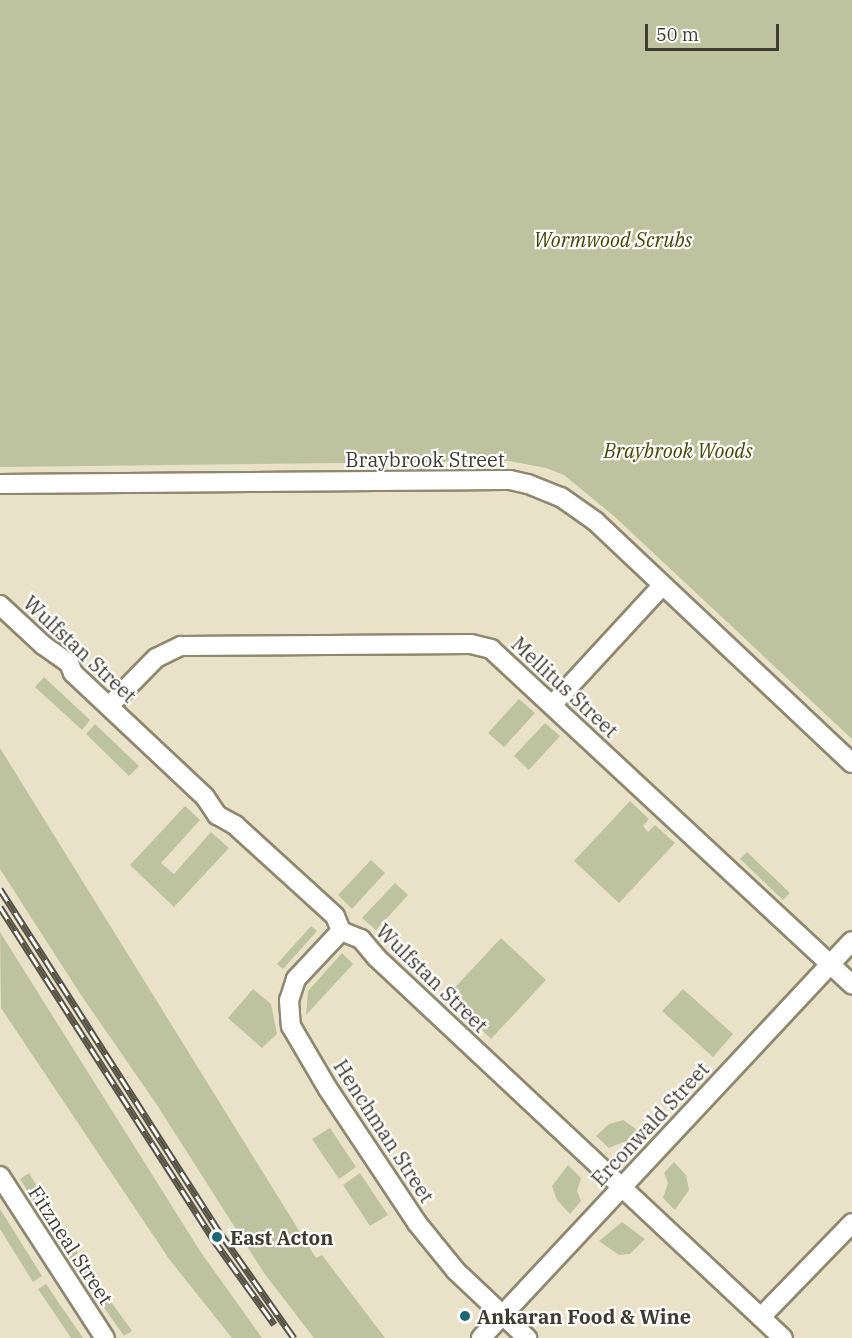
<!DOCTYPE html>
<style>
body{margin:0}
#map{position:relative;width:852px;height:1338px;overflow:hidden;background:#e9e2c8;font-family:"IBM Plex Serif",serif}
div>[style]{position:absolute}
.green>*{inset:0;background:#bec39f}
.roads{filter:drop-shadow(2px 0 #8e8870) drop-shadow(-2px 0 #8e8870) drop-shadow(0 2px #8e8870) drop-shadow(0 -2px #8e8870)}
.minor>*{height:18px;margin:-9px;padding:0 9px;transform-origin:9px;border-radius:9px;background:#fff}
.rail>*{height:7px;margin-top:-3.5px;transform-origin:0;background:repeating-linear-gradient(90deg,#fff 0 14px,#555246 0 28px);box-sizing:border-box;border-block:2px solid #555246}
.dots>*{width:16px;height:16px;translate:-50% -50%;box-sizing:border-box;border:3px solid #fff;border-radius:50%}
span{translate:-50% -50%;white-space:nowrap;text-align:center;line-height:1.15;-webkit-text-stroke:4.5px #fff;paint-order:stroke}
.park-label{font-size:20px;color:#434700;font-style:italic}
.street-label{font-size:20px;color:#3e3b31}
.poi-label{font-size:20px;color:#3e3b31;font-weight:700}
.left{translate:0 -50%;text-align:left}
.scale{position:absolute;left:645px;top:24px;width:134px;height:27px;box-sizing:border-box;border:3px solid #3e3b31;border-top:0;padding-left:8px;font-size:18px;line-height:21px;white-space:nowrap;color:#3e3b31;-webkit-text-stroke:4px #fff;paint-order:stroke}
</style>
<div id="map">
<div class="green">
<div style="clip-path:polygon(0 0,852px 0,852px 739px,615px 517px,564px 475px,546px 468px,509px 461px,0 467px)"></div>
<div style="clip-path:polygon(44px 677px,90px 720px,82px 730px,35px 687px)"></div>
<div style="clip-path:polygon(519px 699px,535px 713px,504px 747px,488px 733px)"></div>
<div style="clip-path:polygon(545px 723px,560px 736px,529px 770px,514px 756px)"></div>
<div style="clip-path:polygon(95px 724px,139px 766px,129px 776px,86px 734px)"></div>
<div style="clip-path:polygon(0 748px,316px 1258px,322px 1255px,385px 1338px,314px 1338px,264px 1273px,157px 1105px,79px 992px,0 869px)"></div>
<div style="clip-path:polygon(630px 801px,649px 819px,643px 826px,648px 832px,655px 825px,675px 843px,619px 903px,574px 861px)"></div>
<div style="clip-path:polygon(185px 806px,200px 820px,161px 863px,174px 874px,211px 832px,229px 848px,174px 907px,130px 865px)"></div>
<div style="clip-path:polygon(747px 852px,790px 893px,783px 900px,740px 859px)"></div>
<div style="clip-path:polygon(371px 860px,385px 873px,352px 909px,338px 895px)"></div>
<div style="clip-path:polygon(395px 883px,408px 895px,376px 930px,362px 918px)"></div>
<div style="clip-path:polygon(311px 926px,317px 931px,283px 969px,277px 964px)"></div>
<div style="clip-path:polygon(0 932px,200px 1251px,262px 1338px,232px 1338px,169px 1259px,1px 1008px)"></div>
<div style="clip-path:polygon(501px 938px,546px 980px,491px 1039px,475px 1023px,480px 1019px,467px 1007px,462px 1012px,446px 997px)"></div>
<div style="clip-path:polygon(342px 953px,353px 964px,306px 1015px,308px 991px)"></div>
<div style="clip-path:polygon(253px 989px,271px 1004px,277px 1034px,262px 1048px,228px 1018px)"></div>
<div style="clip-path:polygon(683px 989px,733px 1034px,713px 1057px,662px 1011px)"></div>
<div style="clip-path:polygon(623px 1120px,643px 1134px,632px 1146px,623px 1142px,609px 1148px,596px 1136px,609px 1124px)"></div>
<div style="clip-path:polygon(330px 1128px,356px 1167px,339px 1179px,312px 1139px)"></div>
<div style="clip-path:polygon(674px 1162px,686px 1175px,689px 1190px,675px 1210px,663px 1198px,668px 1183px,664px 1173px)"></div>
<div style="clip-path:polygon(568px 1165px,581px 1178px,577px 1191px,581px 1201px,570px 1214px,557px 1200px,552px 1186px)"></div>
<div style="clip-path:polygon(29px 1173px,78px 1253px,70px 1259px,20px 1179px)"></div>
<div style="clip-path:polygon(360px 1173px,388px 1215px,370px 1226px,343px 1185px)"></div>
<div style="clip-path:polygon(0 1209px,42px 1276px,33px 1282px,0 1229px)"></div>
<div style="clip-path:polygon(622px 1222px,645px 1239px,630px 1254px,619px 1255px,599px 1241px)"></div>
<div style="clip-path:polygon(82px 1261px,132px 1331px,124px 1336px,75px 1266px)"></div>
<div style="clip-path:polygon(46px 1284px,83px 1338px,71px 1338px,38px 1289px)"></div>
</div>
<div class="roads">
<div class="minor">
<div style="left:0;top:484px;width:510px;rotate:-0.45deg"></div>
<div style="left:510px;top:480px;width:18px;rotate:13deg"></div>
<div style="left:528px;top:484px;width:35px;rotate:22deg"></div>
<div style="left:561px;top:497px;width:42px;rotate:35.2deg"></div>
<div style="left:595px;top:521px;width:353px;rotate:43.3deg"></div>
<div style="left:0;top:605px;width:59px;rotate:42.9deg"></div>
<div style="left:43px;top:645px;width:32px;rotate:35deg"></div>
<div style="left:69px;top:663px;width:11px;rotate:68deg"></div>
<div style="left:73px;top:673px;width:181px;rotate:43.2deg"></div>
<div style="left:205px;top:797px;width:22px;rotate:56deg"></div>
<div style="left:217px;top:815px;width:21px;rotate:29deg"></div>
<div style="left:235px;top:825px;width:135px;rotate:42.3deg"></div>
<div style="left:335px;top:916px;width:16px;rotate:68deg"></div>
<div style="left:341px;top:931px;width:22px;rotate:22deg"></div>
<div style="left:361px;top:939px;width:25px;rotate:50deg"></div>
<div style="left:377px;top:958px;width:556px;rotate:43.11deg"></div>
<div style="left:553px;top:704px;width:161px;rotate:-47.3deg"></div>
<div style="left:109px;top:706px;width:67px;rotate:-45.6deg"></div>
<div style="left:156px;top:658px;width:28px;rotate:-26deg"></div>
<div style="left:181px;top:646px;width:290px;rotate:-0.4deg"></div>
<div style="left:471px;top:644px;width:21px;rotate:14deg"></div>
<div style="left:491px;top:649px;width:493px;rotate:42.9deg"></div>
<div style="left:341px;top:931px;width:66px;rotate:133.2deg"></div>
<div style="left:296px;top:979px;width:22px;rotate:108deg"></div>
<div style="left:289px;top:1000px;width:26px;rotate:86deg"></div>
<div style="left:291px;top:1026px;width:73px;rotate:59.6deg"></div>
<div style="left:328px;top:1089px;width:161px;rotate:56.4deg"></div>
<div style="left:417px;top:1223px;width:62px;rotate:50.9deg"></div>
<div style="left:456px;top:1271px;width:98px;rotate:43.3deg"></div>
<div style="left:0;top:1176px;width:193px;rotate:57.1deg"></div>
<div style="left:761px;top:1317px;width:131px;rotate:-45.9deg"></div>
<div style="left:481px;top:1338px;width:543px;rotate:-46.94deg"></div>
</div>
</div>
<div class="rail">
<div style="left:0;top:889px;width:410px;rotate:57.4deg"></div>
<div style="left:221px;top:1234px;width:127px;rotate:54.9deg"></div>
<div style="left:0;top:907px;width:394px;rotate:57.3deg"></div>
<div style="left:213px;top:1239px;width:105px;rotate:54.3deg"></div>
</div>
<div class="dots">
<div style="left:217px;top:1237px;background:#1c6573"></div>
<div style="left:465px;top:1316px;background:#1c6573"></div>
</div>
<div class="park-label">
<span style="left:613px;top:239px">Wormwood Scrubs</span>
<span style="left:678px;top:450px">Braybrook Woods</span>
</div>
<div class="street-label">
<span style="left:425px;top:459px">Braybrook Street</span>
<span style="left:80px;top:649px;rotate:43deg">Wulfstan Street</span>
<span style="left:565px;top:687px;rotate:43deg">Mellitus Street</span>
<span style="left:432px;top:978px;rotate:44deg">Wulfstan Street</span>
<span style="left:650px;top:1124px;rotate:-47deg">Erconwald Street</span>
<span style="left:384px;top:1131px;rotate:57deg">Henchman Street</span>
<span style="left:71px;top:1245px;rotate:57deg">Fitzneal Street</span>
</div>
<div class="poi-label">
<span class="left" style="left:230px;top:1237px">East Acton</span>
<span class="left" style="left:477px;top:1316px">Ankaran Food &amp; Wine</span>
</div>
<div class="scale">50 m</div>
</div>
